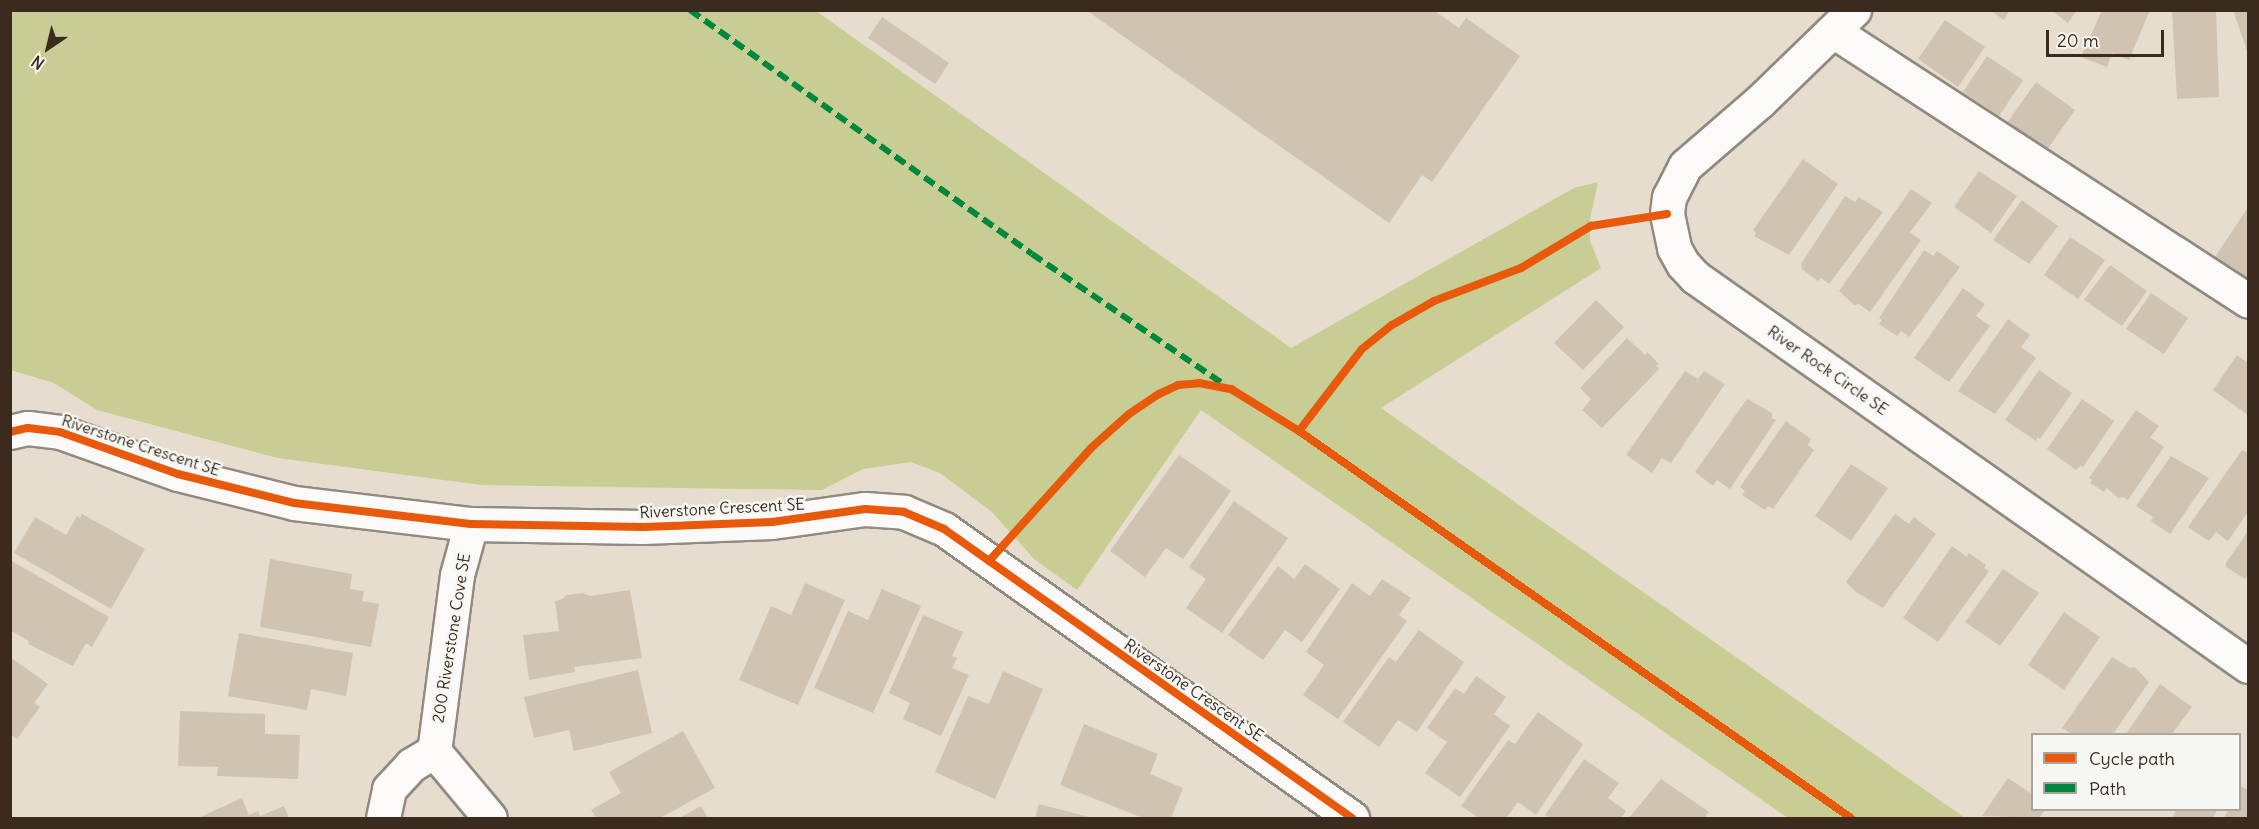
<!DOCTYPE html>
<style>
body{margin:0}
#map{position:relative;width:2259px;height:829px;overflow:hidden;background:#e6ddce;font-family:Delius,sans-serif}
div>[style]{position:absolute}
.green>*{inset:0;background:#c7cd93}
.building>*{inset:0;background:#d1c3b2}
.roads{filter:drop-shadow(2px 0 #918a80) drop-shadow(-2px 0 #918a80) drop-shadow(0 2px #918a80) drop-shadow(0 -2px #918a80)}
.minor>*{height:33px;margin:-16.5px;padding:0 16.5px;transform-origin:16.5px;border-radius:16.5px;background:#fbfaf8}
.quiet>*{height:6px;margin-top:-3px;transform-origin:0;background:repeating-linear-gradient(90deg,#00873e 0 12px,transparent 0 18px)}
.cycleway>*{height:8px;margin:-4px;padding:0 4px;transform-origin:4px;border-radius:4px;background:#e8590c}
span{translate:-50% -50%;white-space:nowrap;text-align:center;line-height:1.15;-webkit-text-stroke:5px #f6f6f2;paint-order:stroke}
.street-label{font-size:16px;color:#3b2a1e}
.frame{position:absolute;inset:0;border:12px solid #3b2a1e;pointer-events:none}
.legend{position:absolute;left:2031px;top:733px;width:210px;height:78px;box-sizing:border-box;background:#f6f6f2;border:2px solid #aba49d;margin:0;padding:8px 10px;list-style:none;font-size:18px;color:#3b2a1e}
.legend li{display:flex;align-items:center;gap:12px;height:30px}
.legend b{width:30px;border:2px solid #aba49d}
.north{position:absolute;left:18px;top:18px;width:60px;height:60px;-webkit-text-stroke:4px #f6f6f2;paint-order:stroke;rotate:215deg;font-size:16px;font-weight:700;line-height:24px;text-align:center;color:#3b2a1e}
.north::after{content:'';display:block;margin:auto;width:21px;height:27px;background:#3b2a1e;clip-path:polygon(50% 0,100% 100%,50% 72%,0 100%)}
.scale{position:absolute;left:2046px;top:30px;width:118px;height:27px;box-sizing:border-box;border:3px solid #3b2a1e;border-top:0;padding-left:8px;font-size:18px;line-height:21px;white-space:nowrap;color:#3b2a1e;-webkit-text-stroke:4px #f6f6f2;paint-order:stroke}
</style>
<div id="map">
<div class="green">
<div style="clip-path:polygon(10px 11px,816px 11px,1291px 348px,1574px 188px,1598px 182px,1590px 219px,1590px 241px,1601px 268px,1381px 408px,1965px 818px,1788px 818px,1201px 410px,1077px 590px,1034px 559px,992px 512px,940px 473px,911px 462px,863px 469px,822px 490px,481px 485px,278px 458px,97px 410px,54px 383px,11px 370px)"></div>
</div>
<div class="building">
<div style="clip-path:polygon(1086px 10px,1433px 10px,1459px 28px,1466px 18px,1520px 56px,1432px 182px,1422px 175px,1389px 223px)"></div>
<div style="clip-path:polygon(1990px 10px,2010px 10px,2004px 20px)"></div>
<div style="clip-path:polygon(2051px 10px,2077px 10px,2068px 23px)"></div>
<div style="clip-path:polygon(2102px 10px,2150px 10px,2129px 60px,2112px 53px,2107px 67px,2081px 57px)"></div>
<div style="clip-path:polygon(2172px 10px,2216px 10px,2219px 97px,2177px 99px)"></div>
<div style="clip-path:polygon(2233px 10px,2248px 10px,2248px 54px)"></div>
<div style="clip-path:polygon(882px 17px,949px 63px,935px 84px,868px 38px)"></div>
<div style="clip-path:polygon(1945px 20px,1985px 47px,1958px 87px,1918px 59px)"></div>
<div style="clip-path:polygon(1987px 56px,2023px 80px,1999px 116px,1963px 92px)"></div>
<div style="clip-path:polygon(2036px 82px,2075px 110px,2047px 150px,2007px 123px)"></div>
<div style="clip-path:polygon(1803px 159px,1838px 184px,1789px 255px,1754px 236px,1756px 233px,1753px 230px)"></div>
<div style="clip-path:polygon(1979px 171px,2017px 196px,1991px 233px,1954px 207px)"></div>
<div style="clip-path:polygon(1911px 189px,1932px 203px,1910px 232px,1921px 240px,1870px 312px,1859px 304px,1854px 305px,1839px 291px)"></div>
<div style="clip-path:polygon(1845px 196px,1855px 202px,1859px 197px,1883px 212px,1829px 284px,1821px 278px,1818px 281px,1802px 269px,1801px 264px)"></div>
<div style="clip-path:polygon(2022px 200px,2058px 226px,2029px 264px,1993px 240px)"></div>
<div style="clip-path:polygon(2247px 209px,2248px 210px,2248px 290px,2209px 266px)"></div>
<div style="clip-path:polygon(2070px 237px,2105px 260px,2078px 299px,2044px 275px)"></div>
<div style="clip-path:polygon(1924px 250px,1933px 256px,1937px 251px,1960px 267px,1909px 337px,1901px 331px,1897px 336px,1879px 324px,1882px 320px,1879px 318px)"></div>
<div style="clip-path:polygon(2110px 265px,2147px 291px,2122px 326px,2084px 300px)"></div>
<div style="clip-path:polygon(1963px 288px,1985px 304px,1976px 316px,1990px 326px,1949px 382px,1914px 358px)"></div>
<div style="clip-path:polygon(2151px 293px,2188px 318px,2164px 354px,2126px 329px)"></div>
<div style="clip-path:polygon(1596px 300px,1624px 327px,1583px 370px,1554px 343px)"></div>
<div style="clip-path:polygon(2008px 319px,2030px 335px,2021px 347px,2036px 358px,1995px 414px,1958px 391px)"></div>
<div style="clip-path:polygon(1627px 338px,1645px 355px,1647px 352px,1659px 364px,1656px 366px,1659px 369px,1602px 428px,1582px 410px,1591px 399px,1580px 388px)"></div>
<div style="clip-path:polygon(2237px 355px,2248px 363px,2248px 415px,2213px 390px)"></div>
<div style="clip-path:polygon(2039px 370px,2072px 393px,2040px 439px,2038px 437px,2036px 441px,2005px 420px)"></div>
<div style="clip-path:polygon(1685px 371px,1698px 379px,1704px 371px,1725px 384px,1671px 463px,1662px 458px,1652px 473px,1626px 455px)"></div>
<div style="clip-path:polygon(1747px 399px,1772px 413px,1772px 418px,1776px 420px,1730px 489px,1717px 480px,1713px 486px,1695px 472px)"></div>
<div style="clip-path:polygon(2082px 399px,2114px 421px,2083px 467px,2080px 466px,2076px 470px,2047px 449px)"></div>
<div style="clip-path:polygon(2136px 410px,2159px 426px,2150px 437px,2164px 447px,2128px 500px,2123px 497px,2118px 498px,2107px 488px,2104px 492px,2090px 483px,2092px 480px,2089px 478px)"></div>
<div style="clip-path:polygon(1786px 421px,1811px 439px,1808px 445px,1814px 450px,1773px 509px,1768px 506px,1765px 510px,1742px 495px,1745px 491px,1740px 487px)"></div>
<div style="clip-path:polygon(2242px 450px,2248px 453px,2248px 512px,2228px 541px,2216px 532px,2209px 541px,2188px 527px)"></div>
<div style="clip-path:polygon(1179px 455px,1231px 491px,1183px 559px,1166px 548px,1145px 577px,1110px 551px)"></div>
<div style="clip-path:polygon(2171px 456px,2209px 478px,2170px 534px,2151px 521px,2153px 517px,2136px 506px)"></div>
<div style="clip-path:polygon(1851px 464px,1888px 488px,1851px 541px,1815px 516px)"></div>
<div style="clip-path:polygon(1234px 501px,1288px 538px,1222px 633px,1186px 608px,1206px 579px,1189px 567px)"></div>
<div style="clip-path:polygon(82px 514px,145px 549px,111px 609px,14px 553px,35px 517px,66px 535px,77px 516px,80px 518px)"></div>
<div style="clip-path:polygon(1895px 514px,1909px 524px,1914px 517px,1936px 534px,1883px 608px,1856px 592px,1846px 582px)"></div>
<div style="clip-path:polygon(2248px 531px,2248px 574px,2245px 579px,2226px 567px,2226px 563px)"></div>
<div style="clip-path:polygon(1952px 546px,1967px 557px,1969px 553px,1986px 565px,1984px 568px,1989px 571px,1938px 642px,1903px 618px)"></div>
<div style="clip-path:polygon(270px 559px,352px 574px,350px 589px,364px 591px,362px 601px,379px 604px,371px 647px,260px 627px)"></div>
<div style="clip-path:polygon(10px 560px,109px 617px,92px 647px,86px 643px,73px 666px,28px 644px,29px 641px,10px 630px)"></div>
<div style="clip-path:polygon(1305px 564px,1340px 589px,1302px 642px,1285px 630px,1263px 660px,1228px 635px,1278px 566px,1294px 579px)"></div>
<div style="clip-path:polygon(2003px 569px,2039px 593px,2000px 646px,1965px 622px)"></div>
<div style="clip-path:polygon(1382px 579px,1411px 598px,1399px 615px,1407px 621px,1338px 719px,1303px 695px,1324px 665px,1306px 652px,1352px 583px,1370px 596px)"></div>
<div style="clip-path:polygon(805px 583px,845px 600px,798px 705px,739px 680px,771px 606px,791px 615px)"></div>
<div style="clip-path:polygon(882px 589px,921px 606px,873px 713px,814px 688px,848px 611px,868px 620px)"></div>
<div style="clip-path:polygon(630px 590px,642px 658px,574px 667px,575px 672px,529px 680px,523px 635px,559px 631px,555px 601px,563px 599px,566px 595px,583px 593px,590px 596px)"></div>
<div style="clip-path:polygon(2064px 612px,2100px 637px,2064px 690px,2028px 665px)"></div>
<div style="clip-path:polygon(923px 615px,963px 632px,952px 656px,957px 658px,952px 668px,969px 675px,941px 736px,903px 719px,910px 703px,889px 693px)"></div>
<div style="clip-path:polygon(1419px 630px,1464px 662px,1417px 732px,1398px 720px,1379px 747px,1343px 722px,1389px 657px,1396px 662px)"></div>
<div style="clip-path:polygon(239px 633px,353px 653px,346px 696px,311px 689px,307px 710px,228px 696px)"></div>
<div style="clip-path:polygon(10px 657px,48px 684px,34px 703px,40px 707px,17px 739px,10px 734px)"></div>
<div style="clip-path:polygon(2112px 657px,2130px 668px,2135px 667px,2149px 682px,2113px 734px,2072px 734px,2062px 728px)"></div>
<div style="clip-path:polygon(638px 670px,652px 733px,574px 751px,569px 730px,534px 738px,524px 697px)"></div>
<div style="clip-path:polygon(1003px 671px,1043px 689px,995px 799px,935px 772px,968px 696px,989px 704px)"></div>
<div style="clip-path:polygon(1476px 676px,1506px 697px,1494px 714px,1510px 726px,1460px 797px,1425px 773px,1447px 742px,1427px 728px,1455px 688px,1464px 694px)"></div>
<div style="clip-path:polygon(2160px 684px,2192px 707px,2172px 734px,2126px 734px)"></div>
<div style="clip-path:polygon(180px 711px,265px 714px,265px 734px,300px 735px,298px 779px,217px 776px,218px 767px,178px 766px)"></div>
<div style="clip-path:polygon(1538px 712px,1583px 744px,1536px 815px,1518px 802px,1506px 818px,1479px 818px,1461px 806px,1508px 740px,1515px 744px)"></div>
<div style="clip-path:polygon(1084px 724px,1158px 754px,1150px 774px,1183px 788px,1171px 818px,1143px 818px,1060px 785px)"></div>
<div style="clip-path:polygon(683px 731px,715px 788px,660px 818px,596px 818px,591px 810px,621px 793px,609px 772px)"></div>
<div style="clip-path:polygon(1584px 759px,1619px 783px,1608px 798px,1626px 811px,1621px 818px,1550px 818px,1545px 815px)"></div>
<div style="clip-path:polygon(2008px 778px,2032px 794px,2032px 810px,2045px 810px,2039px 818px,1982px 816px)"></div>
<div style="clip-path:polygon(1661px 779px,1709px 812px,1704px 818px,1629px 818px)"></div>
<div style="clip-path:polygon(2240px 786px,2248px 790px,2248px 818px,2224px 818px,2228px 810px,2240px 810px)"></div>
<div style="clip-path:polygon(242px 798px,249px 815px,258px 811px,260px 816px,284px 806px,289px 818px,198px 818px)"></div>
<div style="clip-path:polygon(1039px 804px,1093px 818px,1035px 818px)"></div>
<div style="clip-path:polygon(701px 806px,708px 818px,679px 818px)"></div>
<div style="clip-path:polygon(2176px 810px,2217px 810px,2213px 818px,2172px 818px)"></div>
</div>
<div class="roads">
<div class="minor">
<div style="left:1854px;top:10px;width:131px;rotate:135.9deg"></div>
<div style="left:1760px;top:101px;width:99px;rotate:139.1deg"></div>
<div style="left:1685px;top:166px;width:35px;rotate:117deg"></div>
<div style="left:1669px;top:197px;width:17px;rotate:97deg"></div>
<div style="left:1667px;top:214px;width:35px;rotate:78deg"></div>
<div style="left:1674px;top:248px;width:18px;rotate:61deg"></div>
<div style="left:1683px;top:264px;width:18px;rotate:47deg"></div>
<div style="left:1695px;top:277px;width:676px;rotate:35.12deg"></div>
<div style="left:1833px;top:31px;width:495px;rotate:33deg"></div>
<div style="left:10px;top:432px;width:18px;rotate:-13deg"></div>
<div style="left:28px;top:428px;width:32px;rotate:7deg"></div>
<div style="left:60px;top:432px;width:125px;rotate:19.6deg"></div>
<div style="left:178px;top:474px;width:120px;rotate:14deg"></div>
<div style="left:294px;top:503px;width:178px;rotate:6.8deg"></div>
<div style="left:471px;top:524px;width:172px;rotate:1deg"></div>
<div style="left:643px;top:527px;width:129px;rotate:-2.2deg"></div>
<div style="left:772px;top:522px;width:94px;rotate:-8deg"></div>
<div style="left:865px;top:509px;width:39px;rotate:4deg"></div>
<div style="left:904px;top:512px;width:43px;rotate:23deg"></div>
<div style="left:944px;top:529px;width:500px;rotate:35.3deg"></div>
<div style="left:471px;top:524px;width:53px;rotate:105.4deg"></div>
<div style="left:457px;top:575px;width:177px;rotate:97.4deg"></div>
<div style="left:434px;top:751px;width:87px;rotate:50.1deg"></div>
<div style="left:383px;top:818px;width:30px;rotate:-78deg"></div>
<div style="left:389px;top:789px;width:33px;rotate:-47deg"></div>
<div style="left:411px;top:765px;width:27px;rotate:-31deg"></div>
</div>
</div>
<div class="quiet">
<div style="left:690px;top:10px;width:420px;rotate:35.5deg"></div>
<div style="left:1032px;top:254px;width:231px;rotate:34.2deg"></div>
</div>
<div class="cycleway">
<div style="left:1299px;top:431px;width:674px;rotate:35.03deg"></div>
<div style="left:10px;top:432px;width:18px;rotate:-13deg"></div>
<div style="left:28px;top:428px;width:32px;rotate:7deg"></div>
<div style="left:60px;top:432px;width:125px;rotate:19.6deg"></div>
<div style="left:178px;top:474px;width:120px;rotate:14deg"></div>
<div style="left:294px;top:503px;width:178px;rotate:6.8deg"></div>
<div style="left:471px;top:524px;width:172px;rotate:1deg"></div>
<div style="left:643px;top:527px;width:129px;rotate:-2.2deg"></div>
<div style="left:772px;top:522px;width:94px;rotate:-8deg"></div>
<div style="left:865px;top:509px;width:39px;rotate:4deg"></div>
<div style="left:904px;top:512px;width:43px;rotate:23deg"></div>
<div style="left:944px;top:529px;width:500px;rotate:35.3deg"></div>
<div style="left:989px;top:561px;width:152px;rotate:-47.9deg"></div>
<div style="left:1091px;top:448px;width:51px;rotate:-41.8deg"></div>
<div style="left:1129px;top:414px;width:36px;rotate:-34deg"></div>
<div style="left:1159px;top:394px;width:21px;rotate:-25deg"></div>
<div style="left:1178px;top:385px;width:21px;rotate:-5deg"></div>
<div style="left:1199px;top:383px;width:33px;rotate:11deg"></div>
<div style="left:1231px;top:389px;width:80px;rotate:31.7deg"></div>
<div style="left:1299px;top:431px;width:103px;rotate:-52.5deg"></div>
<div style="left:1362px;top:349px;width:38px;rotate:-39deg"></div>
<div style="left:1392px;top:325px;width:48px;rotate:-29.7deg"></div>
<div style="left:1434px;top:301px;width:93px;rotate:-20.8deg"></div>
<div style="left:1521px;top:268px;width:82px;rotate:-31deg"></div>
<div style="left:1591px;top:226px;width:77px;rotate:-9deg"></div>
</div>
<div class="street-label">
<span style="left:1828px;top:370px;rotate:35deg">River Rock Circle SE</span>
<span style="left:141px;top:445px;rotate:18deg">Riverstone Crescent SE</span>
<span style="left:722px;top:508px;rotate:-3deg">Riverstone Crescent SE</span>
<span style="left:451px;top:638px;rotate:-81deg">200 Riverstone Cove SE</span>
<span style="left:1194px;top:690px;rotate:35deg">Riverstone Crescent SE</span>
</div>
<div class="frame"></div>
<ul class="legend">
<li><b style="height:8px;background:#e8590c"></b>Cycle path</li>
<li><b style="height:8px;background:#00873e"></b>Path</li>
</ul>
<div class="north">N</div>
<div class="scale">20 m</div>
</div>
